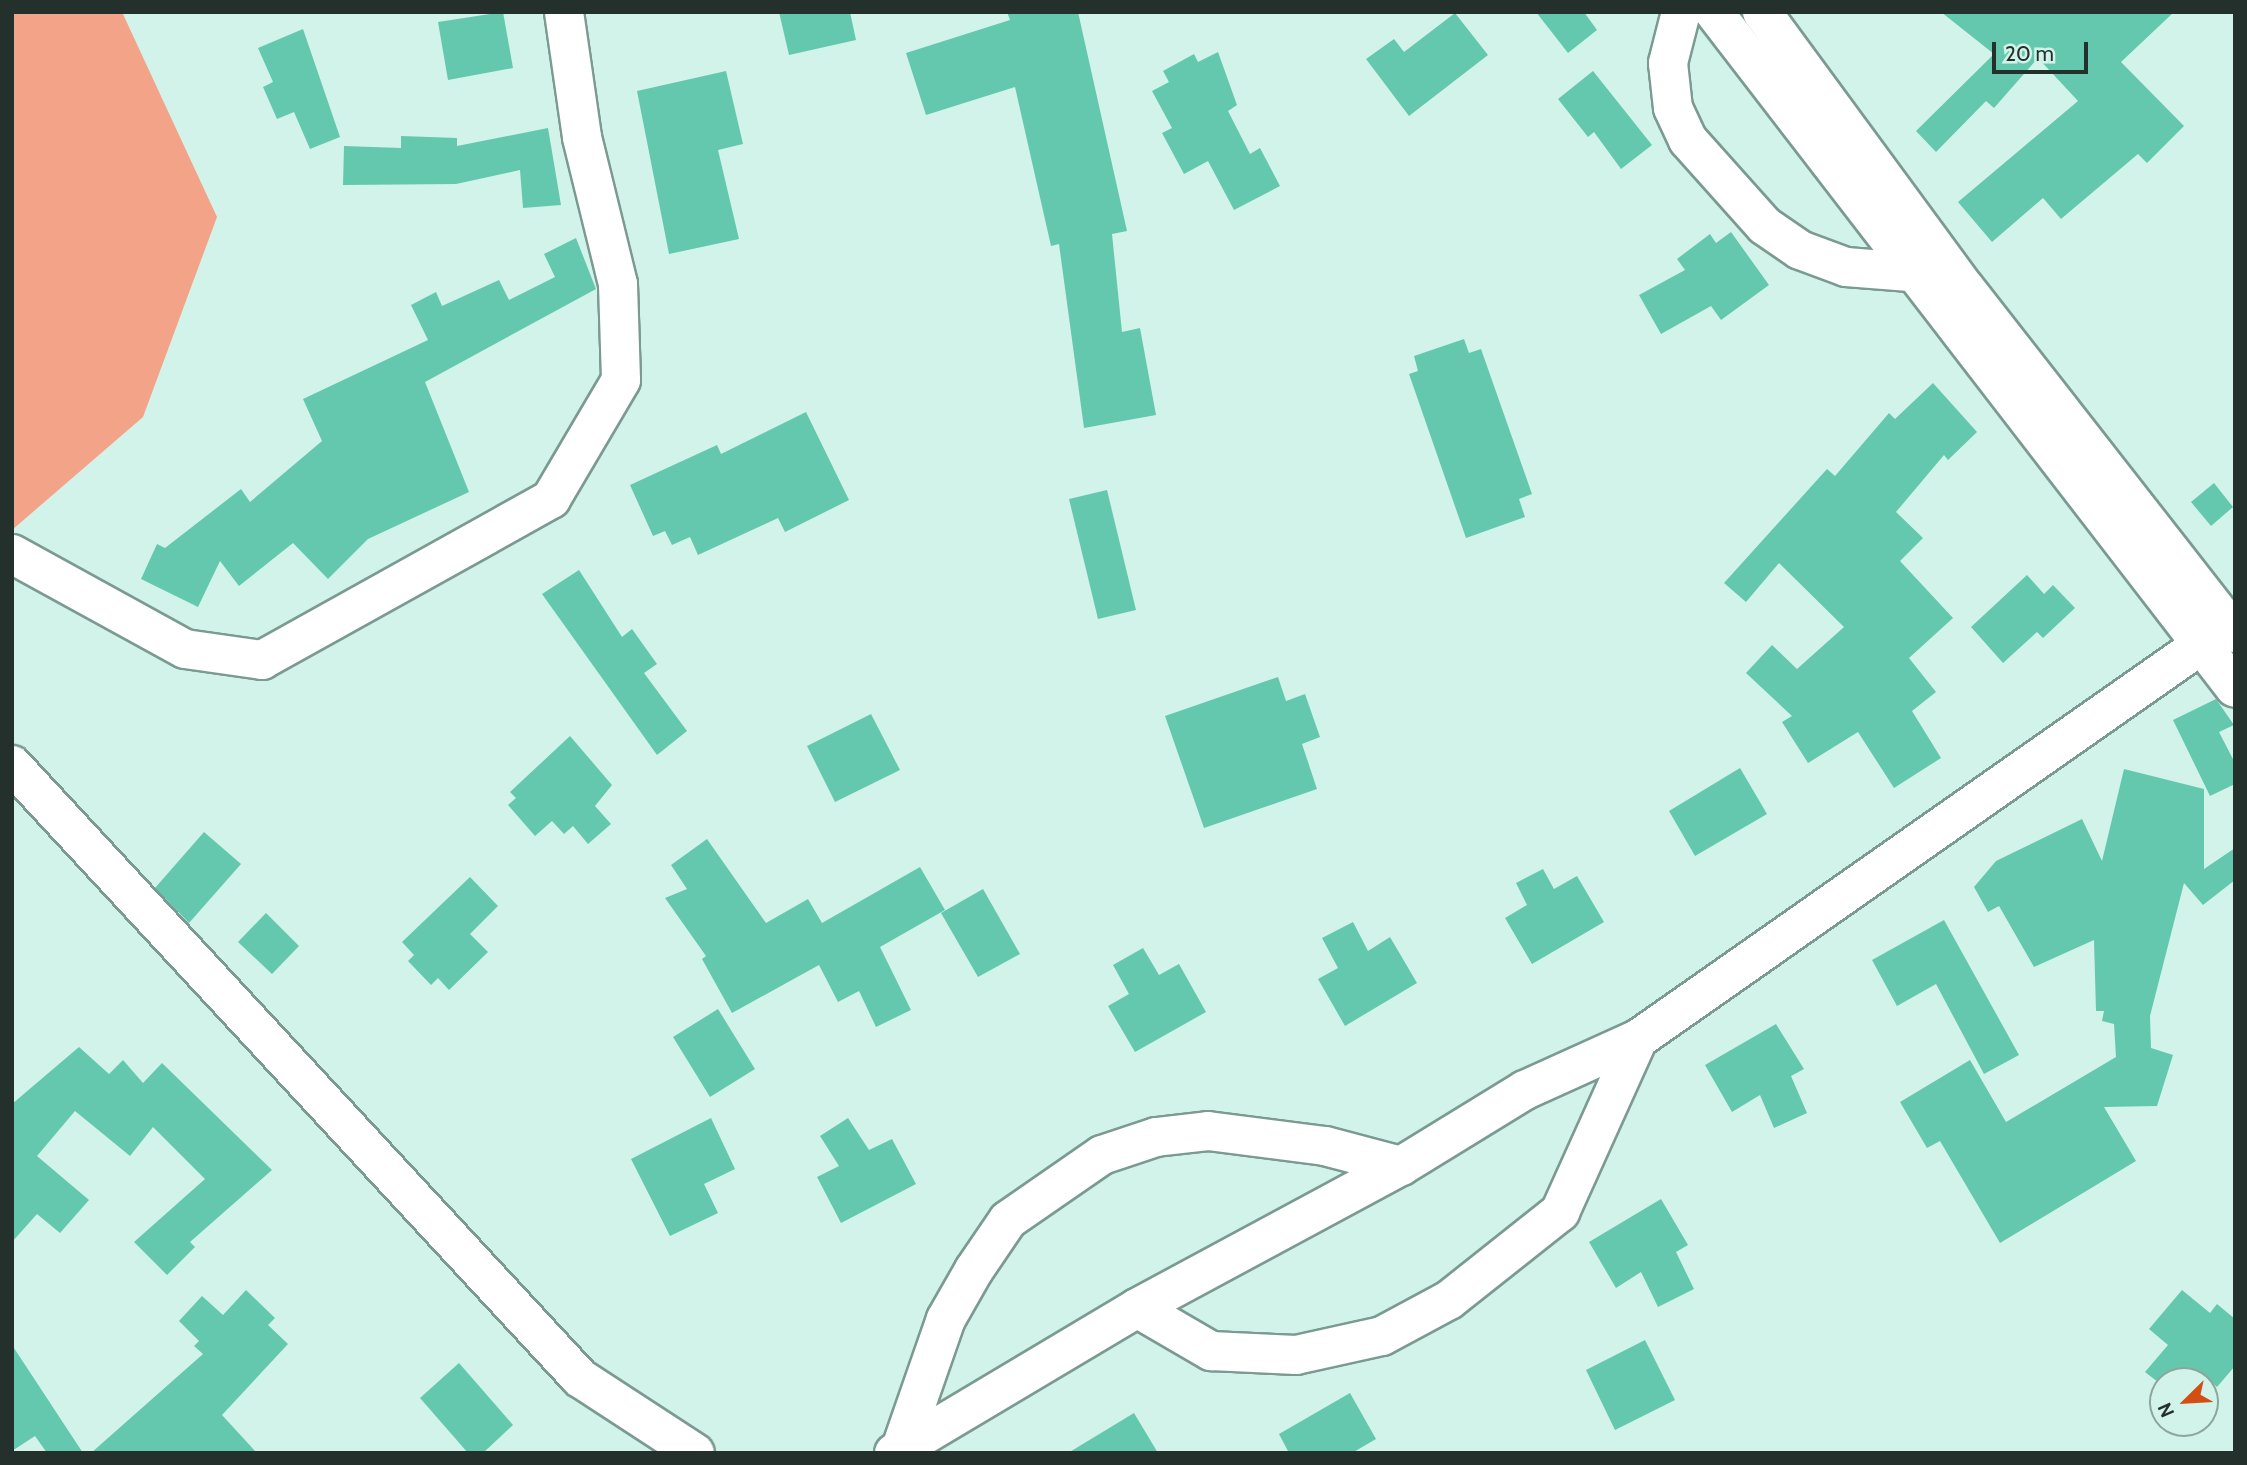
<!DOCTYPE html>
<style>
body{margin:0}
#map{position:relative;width:2247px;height:1465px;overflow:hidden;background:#d2f3e9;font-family:Cabin,sans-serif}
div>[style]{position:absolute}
.forest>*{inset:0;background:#f2a388}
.building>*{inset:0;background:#64c8af}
.roads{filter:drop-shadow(2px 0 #7b9a91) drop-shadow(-2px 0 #7b9a91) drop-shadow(0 2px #7b9a91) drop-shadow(0 -2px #7b9a91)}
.minor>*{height:38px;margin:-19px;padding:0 19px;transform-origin:19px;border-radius:19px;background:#fff}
span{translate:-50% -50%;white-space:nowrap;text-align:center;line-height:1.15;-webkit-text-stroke:6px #d2f3e9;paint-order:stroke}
.frame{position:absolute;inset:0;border:14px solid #23302c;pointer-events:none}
.north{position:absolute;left:2149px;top:1367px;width:70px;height:70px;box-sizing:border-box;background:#d2f3e9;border:2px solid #8ca59d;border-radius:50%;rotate:246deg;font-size:19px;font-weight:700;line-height:28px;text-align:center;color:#23302c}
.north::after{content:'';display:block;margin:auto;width:24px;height:32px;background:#d34e13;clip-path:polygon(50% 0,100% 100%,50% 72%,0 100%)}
.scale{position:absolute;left:1992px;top:42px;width:96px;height:32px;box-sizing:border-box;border:4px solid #23302c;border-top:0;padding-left:9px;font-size:21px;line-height:24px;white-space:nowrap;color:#23302c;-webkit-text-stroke:5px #d2f3e9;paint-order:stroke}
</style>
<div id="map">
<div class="forest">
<div style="clip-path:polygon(12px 12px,122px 12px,217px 217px,143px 417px,12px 530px)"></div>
</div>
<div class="building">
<div style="clip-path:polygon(503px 12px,513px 68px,448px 80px,438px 22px)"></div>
<div style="clip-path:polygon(779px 12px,850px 12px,856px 40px,789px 55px)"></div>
<div style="clip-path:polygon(1007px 12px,1078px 12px,1127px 231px,1112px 234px,1122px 332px,1140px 328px,1156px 415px,1084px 428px,1059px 244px,1051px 246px,1015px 87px,926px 115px,906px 53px,1010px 20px)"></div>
<div style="clip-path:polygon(1536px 12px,1584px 12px,1597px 30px,1568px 53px)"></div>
<div style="clip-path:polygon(1941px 12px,2174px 12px,2121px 62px,2184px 126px,2147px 163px,2138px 154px,2061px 219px,2043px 198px,1992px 242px,1958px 202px,2078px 101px,2038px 58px,1994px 108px,1986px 101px,1936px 152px,1916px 131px,1994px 54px)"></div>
<div style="clip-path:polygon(1455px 13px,1488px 55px,1409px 116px,1366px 59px,1394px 39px,1404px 52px)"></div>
<div style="clip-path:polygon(303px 29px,340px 137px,310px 149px,294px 112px,277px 119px,263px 87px,273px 82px,258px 48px)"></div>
<div style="clip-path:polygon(1218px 52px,1237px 105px,1228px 111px,1250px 154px,1260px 148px,1280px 186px,1234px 210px,1208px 161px,1184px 174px,1162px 133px,1172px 128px,1152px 91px,1169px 82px,1163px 71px,1194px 54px,1198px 62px)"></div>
<div style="clip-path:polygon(726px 71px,743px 144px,718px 150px,739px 239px,669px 254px,637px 91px)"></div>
<div style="clip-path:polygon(1593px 71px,1652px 145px,1621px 169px,1594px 132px,1588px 137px,1558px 99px)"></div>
<div style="clip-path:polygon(548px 128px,561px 205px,523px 208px,520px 170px,456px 184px,343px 185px,344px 146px,401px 148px,401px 136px,457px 138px,457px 146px)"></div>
<div style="clip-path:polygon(1731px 232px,1769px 285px,1721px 320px,1711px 306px,1661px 334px,1639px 295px,1685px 270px,1677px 259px,1710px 234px,1716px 243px)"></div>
<div style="clip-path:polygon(576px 238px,596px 289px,425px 382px,469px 492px,368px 539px,328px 579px,293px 543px,239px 586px,220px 561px,198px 607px,141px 579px,157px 544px,165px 548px,241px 489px,250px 502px,322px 441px,303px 399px,428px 340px,411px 305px,436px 292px,442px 306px,499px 280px,509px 300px,555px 277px,544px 254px)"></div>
<div style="clip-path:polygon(1464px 339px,1469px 353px,1481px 349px,1532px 494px,1519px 499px,1525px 517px,1466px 538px,1409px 374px,1418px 371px,1414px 356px)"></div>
<div style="clip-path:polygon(1933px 383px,1977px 432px,1948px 460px,1944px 455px,1896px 512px,1923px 538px,1900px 561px,1953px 618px,1909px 658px,1936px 692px,1912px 711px,1941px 758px,1894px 788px,1858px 732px,1808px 763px,1782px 722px,1792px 716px,1746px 673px,1772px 645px,1797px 669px,1844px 627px,1779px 563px,1746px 602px,1724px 583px,1827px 469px,1835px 476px,1889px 413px,1895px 419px)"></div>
<div style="clip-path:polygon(806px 412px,849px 500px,785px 532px,778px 518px,698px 555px,690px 537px,672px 545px,665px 531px,653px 536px,630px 485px,717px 445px,721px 454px)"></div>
<div style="clip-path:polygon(2214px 483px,2233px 507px,2211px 526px,2191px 502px)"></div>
<div style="clip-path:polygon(1107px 490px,1136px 610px,1098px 619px,1069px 499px)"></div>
<div style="clip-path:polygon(579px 570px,622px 637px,632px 629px,657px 664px,644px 673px,687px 731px,657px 755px,542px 594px)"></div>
<div style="clip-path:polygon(2027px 575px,2044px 594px,2053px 585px,2075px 608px,2043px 638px,2037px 632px,2003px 663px,1971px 627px)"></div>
<div style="clip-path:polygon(1278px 677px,1286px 701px,1305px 694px,1320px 737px,1302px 744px,1317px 789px,1204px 828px,1165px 716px)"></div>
<div style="clip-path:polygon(2216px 699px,2234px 725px,2219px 732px,2235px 763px,2235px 784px,2210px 796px,2173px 720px)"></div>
<div style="clip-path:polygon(871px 714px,900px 770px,835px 802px,807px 746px)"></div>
<div style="clip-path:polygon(570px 736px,612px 785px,595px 806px,611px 824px,588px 844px,573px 826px,564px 834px,552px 821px,535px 836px,508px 805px,516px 798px,510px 792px)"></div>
<div style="clip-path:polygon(1740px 768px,1767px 814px,1695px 856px,1669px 811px)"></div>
<div style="clip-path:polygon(2124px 769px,2204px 789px,2204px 869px,2235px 848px,2235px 880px,2203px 905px,2184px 883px,2150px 1016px,2151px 1048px,2173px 1055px,2157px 1106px,2104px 1107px,2136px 1161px,2000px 1243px,1940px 1141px,1927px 1148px,1900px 1102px,1970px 1060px,2006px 1122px,2116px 1057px,2114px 1024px,2102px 1021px,2104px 1011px,2096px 1011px,2094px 940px,2034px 967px,1999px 906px,1988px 912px,1974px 887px,1996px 861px,2082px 819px,2102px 861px)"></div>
<div style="clip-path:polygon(204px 832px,241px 864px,189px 923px,155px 888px)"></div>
<div style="clip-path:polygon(707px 839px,766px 923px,808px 899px,822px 923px,920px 867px,945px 910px,880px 947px,911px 1010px,876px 1027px,859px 991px,838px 1002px,819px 965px,732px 1013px,702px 959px,706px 956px,665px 898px,687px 889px,671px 865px)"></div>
<div style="clip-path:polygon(1543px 869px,1554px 889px,1577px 876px,1604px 922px,1532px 964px,1505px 918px,1527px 905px,1516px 883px)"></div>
<div style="clip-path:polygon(470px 877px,498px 906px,470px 934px,488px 952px,449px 990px,438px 978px,431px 985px,408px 961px,414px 955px,402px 942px)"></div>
<div style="clip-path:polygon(983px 889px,1020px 954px,978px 977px,941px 913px)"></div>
<div style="clip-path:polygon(266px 913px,299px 946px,272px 974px,238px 942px)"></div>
<div style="clip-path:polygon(1944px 920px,2019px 1055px,1984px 1074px,1936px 984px,1897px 1006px,1872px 960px)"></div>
<div style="clip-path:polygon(1353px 922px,1368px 951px,1390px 937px,1417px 983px,1345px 1026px,1318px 979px,1338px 968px,1322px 938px)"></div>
<div style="clip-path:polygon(1143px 948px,1159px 975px,1179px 964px,1206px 1012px,1135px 1052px,1108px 1006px,1129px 994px,1113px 965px)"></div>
<div style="clip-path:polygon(718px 1009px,755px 1069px,710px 1097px,673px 1037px)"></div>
<div style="clip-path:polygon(1776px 1024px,1804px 1069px,1791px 1076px,1807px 1113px,1774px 1128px,1760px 1095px,1732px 1112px,1705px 1065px)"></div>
<div style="clip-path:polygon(79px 1047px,109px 1074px,123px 1060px,143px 1083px,162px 1063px,272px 1170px,190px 1242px,195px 1247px,167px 1275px,134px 1242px,205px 1179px,153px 1127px,130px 1156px,75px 1111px,37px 1156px,89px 1200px,60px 1233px,37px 1214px,12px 1242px,12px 1104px)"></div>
<div style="clip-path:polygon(711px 1118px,735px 1169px,704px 1184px,718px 1213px,670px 1236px,631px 1159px)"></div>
<div style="clip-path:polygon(848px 1118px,869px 1150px,892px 1139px,916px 1184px,841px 1223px,817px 1177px,839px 1166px,820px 1136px)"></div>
<div style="clip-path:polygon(1661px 1199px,1688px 1245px,1676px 1252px,1694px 1289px,1658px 1307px,1641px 1272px,1616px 1288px,1589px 1242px)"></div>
<div style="clip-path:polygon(246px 1290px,275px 1318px,268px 1325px,288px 1344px,222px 1415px,257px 1453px,91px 1453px,203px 1354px,194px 1346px,199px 1341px,179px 1321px,202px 1296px,223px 1315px)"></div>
<div style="clip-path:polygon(2182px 1290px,2210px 1313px,2217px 1304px,2235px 1319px,2235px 1366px,2217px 1387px,2210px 1381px,2205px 1387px,2205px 1381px,2163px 1381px,2163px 1386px,2145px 1372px,2168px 1345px,2149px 1329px)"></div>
<div style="clip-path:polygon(1645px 1340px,1675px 1400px,1615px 1430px,1586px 1370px)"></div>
<div style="clip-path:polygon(12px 1345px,83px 1453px,47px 1453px,35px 1436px,12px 1451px)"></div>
<div style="clip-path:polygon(459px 1363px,513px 1425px,483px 1453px,468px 1453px,420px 1398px)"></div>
<div style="clip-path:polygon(1350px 1393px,1376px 1439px,1352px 1453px,1289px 1453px,1279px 1434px)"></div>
<div style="clip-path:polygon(1134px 1413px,1158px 1453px,1068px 1453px)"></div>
</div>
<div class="roads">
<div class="minor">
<div style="left:1681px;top:12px;width:53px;rotate:104.3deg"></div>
<div style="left:1668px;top:63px;width:45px;rotate:83.7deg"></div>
<div style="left:1673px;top:108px;width:35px;rotate:65deg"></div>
<div style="left:1688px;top:140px;width:115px;rotate:48.2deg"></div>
<div style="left:1765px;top:226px;width:42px;rotate:34.4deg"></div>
<div style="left:1800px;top:250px;width:49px;rotate:20.3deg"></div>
<div style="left:1846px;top:267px;width:64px;rotate:4.5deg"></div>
<div style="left:1714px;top:12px;width:853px;rotate:52.38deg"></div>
<div style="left:1762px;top:12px;width:343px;rotate:53.7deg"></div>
<div style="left:1965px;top:288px;width:438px;rotate:52deg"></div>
<div style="left:12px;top:554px;width:197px;rotate:28.8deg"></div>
<div style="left:185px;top:649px;width:78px;rotate:8.1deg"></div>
<div style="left:262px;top:660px;width:331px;rotate:-29.1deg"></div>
<div style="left:551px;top:499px;width:138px;rotate:-59.5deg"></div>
<div style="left:621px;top:380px;width:96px;rotate:-91.8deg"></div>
<div style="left:618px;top:284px;width:151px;rotate:-103.8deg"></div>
<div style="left:582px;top:137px;width:126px;rotate:-98.2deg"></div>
<div style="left:12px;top:765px;width:836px;rotate:47.18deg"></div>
<div style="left:580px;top:1378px;width:137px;rotate:33.1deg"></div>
<div style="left:1137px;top:1308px;width:86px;rotate:30.2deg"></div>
<div style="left:1211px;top:1351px;width:85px;rotate:2.7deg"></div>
<div style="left:1296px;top:1355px;width:88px;rotate:-12.5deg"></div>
<div style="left:1382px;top:1336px;width:76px;rotate:-28.2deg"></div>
<div style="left:1449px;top:1300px;width:142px;rotate:-38.4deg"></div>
<div style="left:1560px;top:1212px;width:190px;rotate:-65.7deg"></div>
<div style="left:900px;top:1451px;width:140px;rotate:-70.8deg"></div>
<div style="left:946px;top:1319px;width:56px;rotate:-60.3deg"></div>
<div style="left:974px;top:1270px;width:60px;rotate:-55.8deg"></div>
<div style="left:1008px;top:1220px;width:114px;rotate:-34.7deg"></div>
<div style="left:1102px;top:1155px;width:57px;rotate:-18.4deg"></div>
<div style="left:1156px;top:1137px;width:52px;rotate:-6.6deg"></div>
<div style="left:1208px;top:1131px;width:118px;rotate:7.3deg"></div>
<div style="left:1325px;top:1146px;width:79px;rotate:14.7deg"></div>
<div style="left:894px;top:1453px;width:283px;rotate:-30.8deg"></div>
<div style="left:1137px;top:1308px;width:300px;rotate:-28.3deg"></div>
<div style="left:1401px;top:1166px;width:145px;rotate:-31.5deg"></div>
<div style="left:1525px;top:1090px;width:124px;rotate:-24.3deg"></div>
<div style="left:1638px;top:1039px;width:729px;rotate:-35deg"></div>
</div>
</div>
<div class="frame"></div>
<div class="north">N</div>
<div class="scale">20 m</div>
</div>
